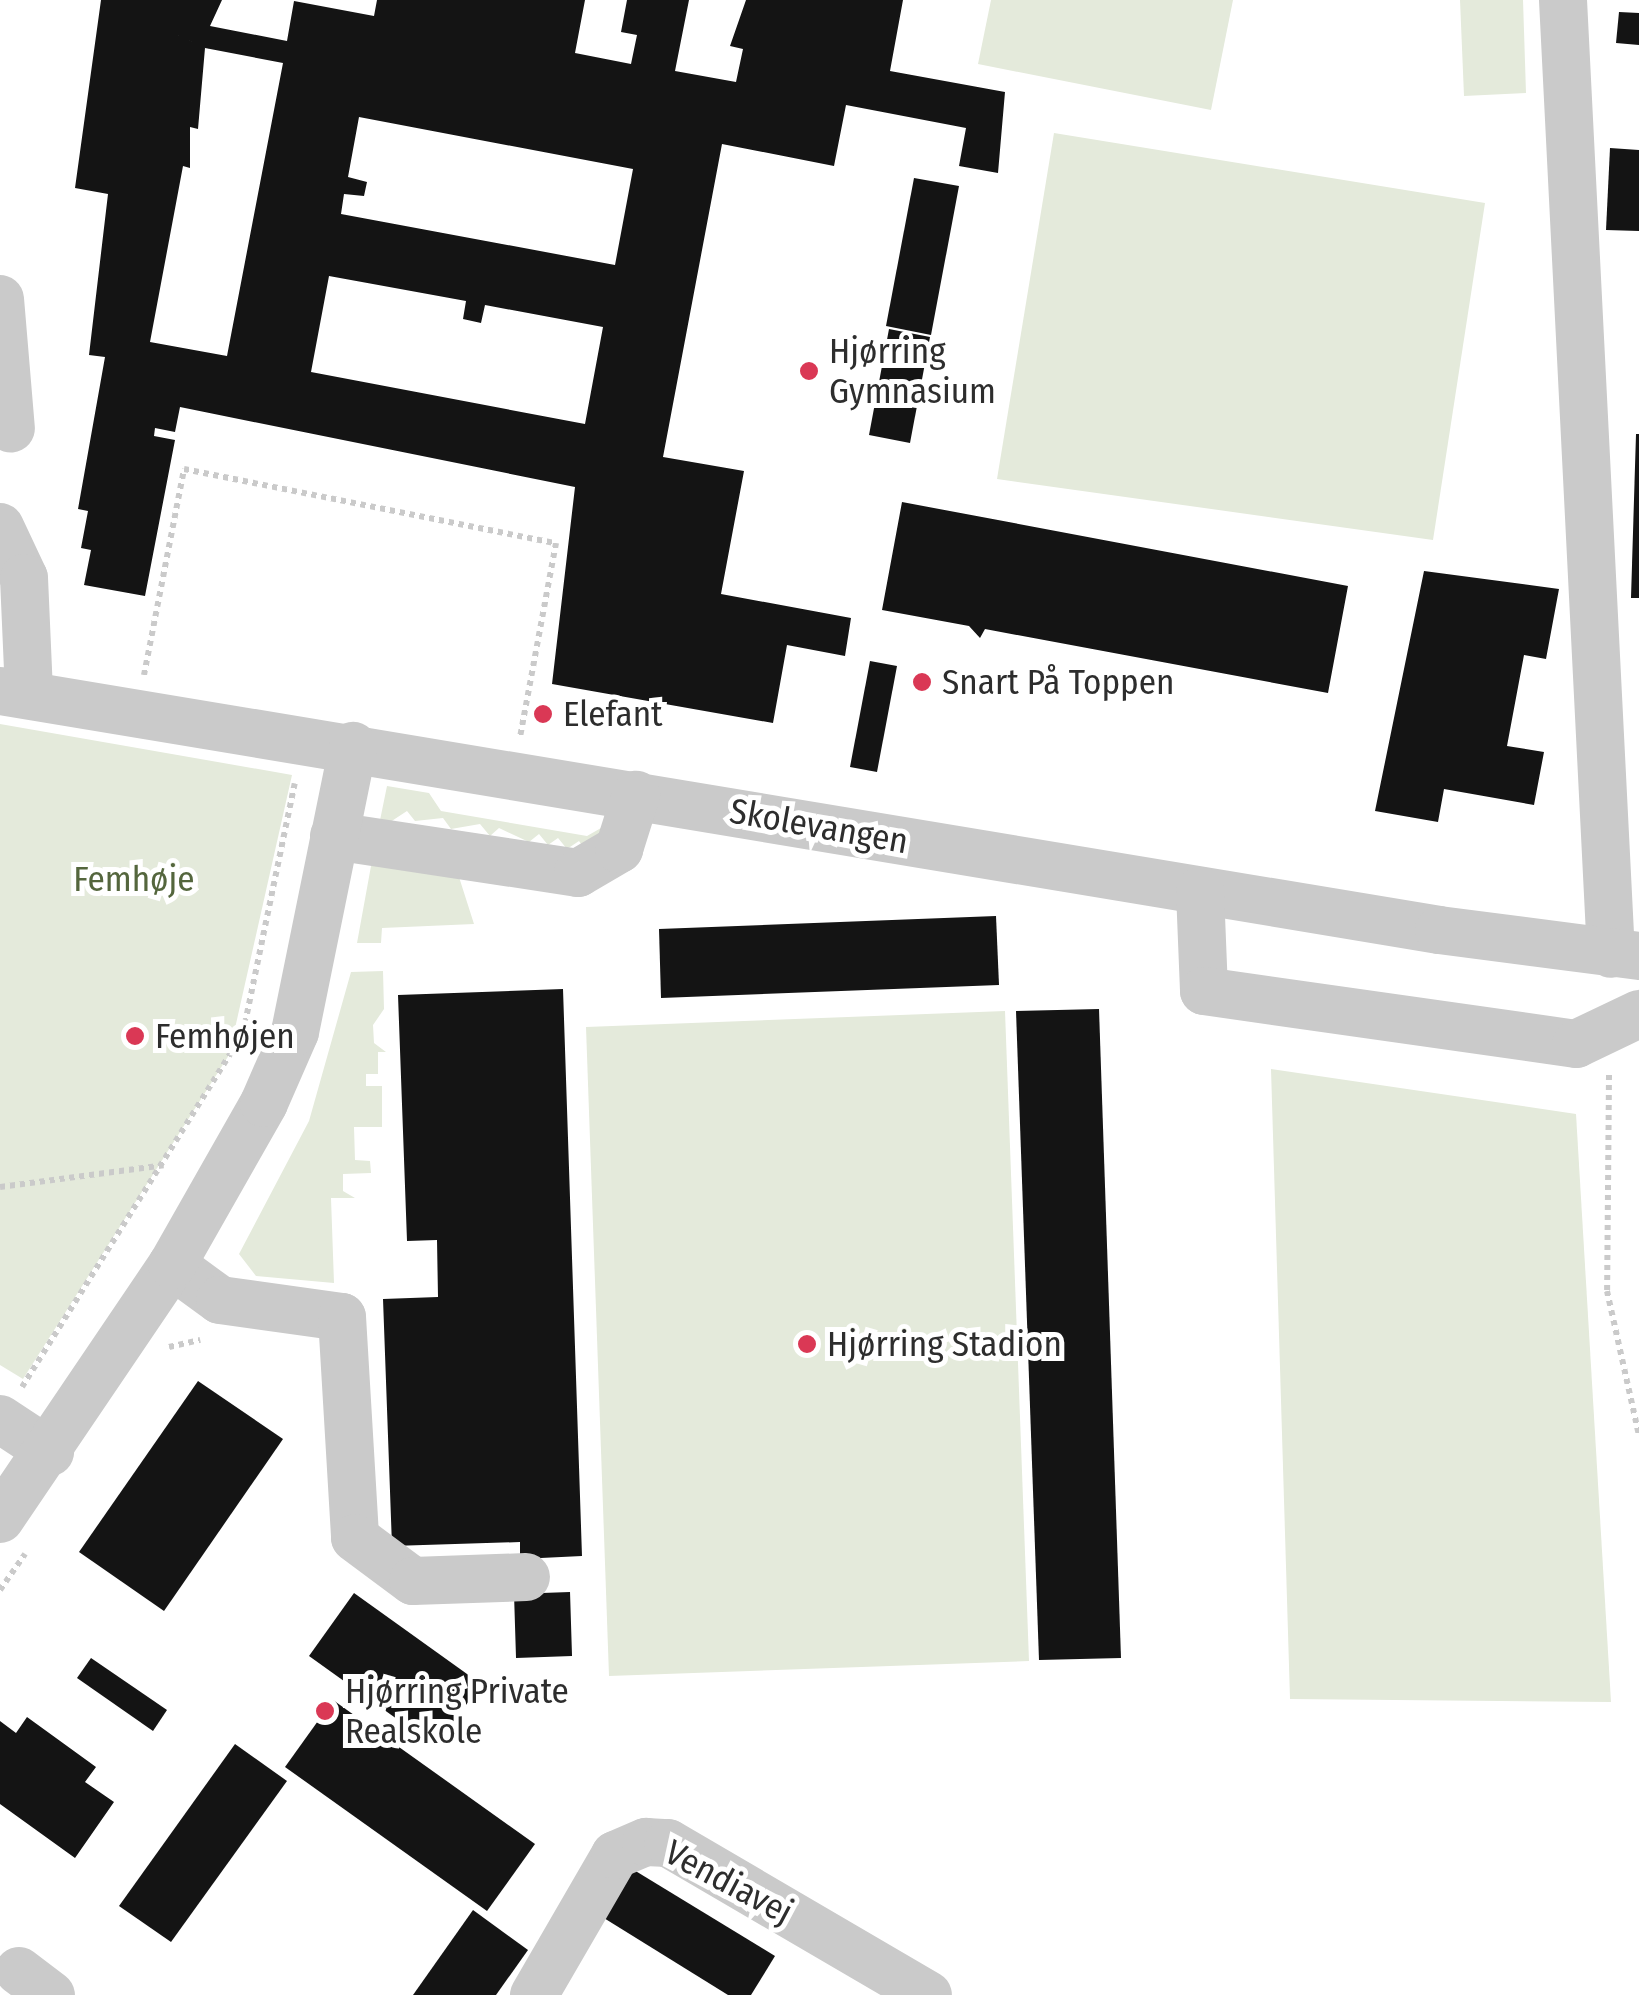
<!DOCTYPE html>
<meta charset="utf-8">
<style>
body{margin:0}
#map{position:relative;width:1639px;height:1995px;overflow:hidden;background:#fff;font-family:"Fira Sans Condensed",sans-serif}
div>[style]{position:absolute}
.green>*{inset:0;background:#e4eadb}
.building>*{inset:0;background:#141414}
.path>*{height:6px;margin-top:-3px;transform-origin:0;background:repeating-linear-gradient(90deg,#cacaca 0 5px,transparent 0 10px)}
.minor>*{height:48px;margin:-24px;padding:0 24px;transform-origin:24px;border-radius:24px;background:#cacaca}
.dots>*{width:28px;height:28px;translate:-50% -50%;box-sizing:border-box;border:5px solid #fff;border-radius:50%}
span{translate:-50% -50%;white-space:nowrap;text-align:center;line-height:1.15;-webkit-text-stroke:10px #fff;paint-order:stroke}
.poi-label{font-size:35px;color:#2d2d2d}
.left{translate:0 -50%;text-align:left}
.street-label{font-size:35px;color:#2d2d2d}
.park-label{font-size:35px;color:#54663d}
</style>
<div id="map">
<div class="green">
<div style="clip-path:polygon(991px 0,1233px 0,1211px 110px,978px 64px)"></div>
<div style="clip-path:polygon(1460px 0,1523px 0,1526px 93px,1464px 96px)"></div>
<div style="clip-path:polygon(1054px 133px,1485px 203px,1433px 540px,997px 479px)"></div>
<div style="clip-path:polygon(0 724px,292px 775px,229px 1055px,23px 1379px,0 1365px)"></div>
<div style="clip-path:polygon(387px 786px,429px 793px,441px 811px,587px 836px,608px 824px,586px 851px,579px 841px,567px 849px,558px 838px,548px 845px,539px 834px,529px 842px,499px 828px,490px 836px,480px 824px,451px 829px,443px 818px,415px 821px,407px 811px,378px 830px)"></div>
<div style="clip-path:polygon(373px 855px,459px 877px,474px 924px,382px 928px,381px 943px,357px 943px)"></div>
<div style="clip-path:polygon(383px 971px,384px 1009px,373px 1025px,374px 1043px,386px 1052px,378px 1052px,378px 1074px,366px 1074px,366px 1086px,382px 1086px,382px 1127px,354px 1127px,355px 1160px,370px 1161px,371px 1173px,343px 1174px,343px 1191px,355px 1198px,331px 1198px,334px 1283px,256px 1276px,239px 1254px,309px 1121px,351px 972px)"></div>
<div style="clip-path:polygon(1005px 1011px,1029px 1661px,609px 1676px,586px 1027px)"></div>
<div style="clip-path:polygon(1271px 1069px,1576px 1114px,1611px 1702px,1290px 1699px)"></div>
</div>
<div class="building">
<div style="clip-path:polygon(evenodd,101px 0,222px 0,210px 26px,287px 41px,294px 1px,374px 16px,377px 0,585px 0,575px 53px,631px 64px,637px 35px,621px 32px,627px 0,689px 0,675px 71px,736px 82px,743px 49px,730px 46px,746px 0,903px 0,890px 71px,1005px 92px,998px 173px,959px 166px,966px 128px,846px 105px,834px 166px,722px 144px,663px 457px,744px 471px,721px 594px,851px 618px,845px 656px,787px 645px,773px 723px,552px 684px,575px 487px,180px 407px,175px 432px,155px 428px,154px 436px,175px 440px,145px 596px,84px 585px,91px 550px,81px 548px,88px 511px,78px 509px,105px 357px,89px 355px,108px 194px,75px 188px,101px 0,205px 48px,283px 63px,227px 356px,150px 342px,183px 166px,190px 168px,190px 127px,198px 129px,205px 48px,101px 0,359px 117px,633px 169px,615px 265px,341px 214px,344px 194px,364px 196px,367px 182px,348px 177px,359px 117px,101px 0,329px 276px,466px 301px,463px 319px,481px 323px,485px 305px,603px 327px,585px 424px,311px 372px,329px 276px)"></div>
<div style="clip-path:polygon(1619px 12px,1639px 13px,1639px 45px,1616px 43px)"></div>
<div style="clip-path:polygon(1610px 148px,1639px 150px,1639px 231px,1606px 230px)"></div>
<div style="clip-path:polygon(914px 178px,959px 186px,931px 335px,886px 326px)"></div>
<div style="clip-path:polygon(889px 329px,930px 337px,910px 443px,869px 435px)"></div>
<div style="clip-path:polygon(1636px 434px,1639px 434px,1639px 598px,1631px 598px)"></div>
<div style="clip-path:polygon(902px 502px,1348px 586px,1328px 693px,985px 629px,980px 638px,969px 626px,882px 610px)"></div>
<div style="clip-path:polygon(1424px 571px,1559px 589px,1546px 659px,1524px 655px,1507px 746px,1544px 752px,1534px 805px,1444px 789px,1438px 822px,1375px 811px)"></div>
<div style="clip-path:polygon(870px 661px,897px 666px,877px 772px,850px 767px)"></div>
<div style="clip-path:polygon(996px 916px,999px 985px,661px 998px,659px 929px)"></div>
<div style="clip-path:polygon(563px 989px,582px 1556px,520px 1559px,520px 1542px,392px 1546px,383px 1299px,438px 1297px,437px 1240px,407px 1241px,398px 995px)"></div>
<div style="clip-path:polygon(1099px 1009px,1121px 1658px,1039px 1660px,1016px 1011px)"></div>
<div style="clip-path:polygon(198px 1381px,283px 1439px,164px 1611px,79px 1552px)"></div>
<div style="clip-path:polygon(570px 1592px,572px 1656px,516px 1658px,514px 1594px)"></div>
<div style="clip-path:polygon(354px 1593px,481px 1684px,436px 1747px,309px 1656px)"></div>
<div style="clip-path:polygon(91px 1658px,167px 1710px,153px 1731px,77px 1678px)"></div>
<div style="clip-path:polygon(333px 1700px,535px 1844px,487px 1911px,285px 1767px)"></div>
<div style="clip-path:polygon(27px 1717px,96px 1767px,85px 1782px,114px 1802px,75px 1858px,0 1804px,0 1721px,16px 1733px)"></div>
<div style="clip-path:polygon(235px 1744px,287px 1781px,171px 1942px,119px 1906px)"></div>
<div style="clip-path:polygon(629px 1867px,775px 1956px,751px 1995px,728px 1995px,599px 1915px)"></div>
<div style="clip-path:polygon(473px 1910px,528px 1950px,496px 1995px,413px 1995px)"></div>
</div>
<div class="path">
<div style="left:144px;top:675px;width:210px;rotate:-79deg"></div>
<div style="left:184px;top:469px;width:379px;rotate:11.3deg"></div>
<div style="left:556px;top:543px;width:198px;rotate:100.5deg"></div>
<div style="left:1609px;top:1075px;width:216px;rotate:90.5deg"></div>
<div style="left:1607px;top:1291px;width:148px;rotate:77.5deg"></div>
<div style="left:0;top:1187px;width:165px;rotate:-7.6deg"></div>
<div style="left:169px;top:1347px;width:32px;rotate:-13deg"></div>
<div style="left:22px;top:1387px;width:417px;rotate:-58deg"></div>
<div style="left:243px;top:1033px;width:255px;rotate:-78.3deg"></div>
<div style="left:0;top:1590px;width:44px;rotate:-55.2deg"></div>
</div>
<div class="minor">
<div style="left:1563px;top:0;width:955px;rotate:87.12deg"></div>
<div style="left:0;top:299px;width:130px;rotate:85.2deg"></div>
<div style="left:0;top:527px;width:56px;rotate:64.8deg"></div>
<div style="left:24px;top:578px;width:115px;rotate:87.5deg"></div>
<div style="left:0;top:691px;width:1459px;rotate:9.43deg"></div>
<div style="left:1439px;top:930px;width:202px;rotate:7.4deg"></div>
<div style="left:334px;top:836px;width:247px;rotate:8.6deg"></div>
<div style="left:578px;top:873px;width:48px;rotate:-30.3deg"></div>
<div style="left:619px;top:849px;width:57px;rotate:-72.5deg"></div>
<div style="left:1200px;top:891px;width:100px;rotate:87.7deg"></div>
<div style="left:1204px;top:991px;width:376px;rotate:8.1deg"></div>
<div style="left:1576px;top:1044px;width:70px;rotate:-25.5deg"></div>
<div style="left:172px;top:1265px;width:59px;rotate:36.1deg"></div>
<div style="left:220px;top:1300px;width:123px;rotate:7.9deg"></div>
<div style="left:342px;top:1317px;width:221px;rotate:86.6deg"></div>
<div style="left:355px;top:1538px;width:72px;rotate:36.6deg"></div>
<div style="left:413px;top:1581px;width:113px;rotate:-2deg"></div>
<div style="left:0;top:1419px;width:60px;rotate:33.4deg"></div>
<div style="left:0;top:1519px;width:307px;rotate:-55.9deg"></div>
<div style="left:172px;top:1265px;width:186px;rotate:-60.4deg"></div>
<div style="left:264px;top:1103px;width:77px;rotate:-66.4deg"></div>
<div style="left:295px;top:1032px;width:292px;rotate:-78.5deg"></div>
<div style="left:19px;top:1971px;width:40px;rotate:37deg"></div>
<div style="left:534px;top:1995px;width:162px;rotate:-59.9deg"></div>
<div style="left:615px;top:1855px;width:34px;rotate:-23deg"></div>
<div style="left:646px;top:1842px;width:22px;rotate:3deg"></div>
<div style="left:668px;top:1843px;width:301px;rotate:30.3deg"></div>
</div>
<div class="dots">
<div style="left:809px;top:371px;background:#da3855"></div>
<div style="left:922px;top:682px;background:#da3855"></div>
<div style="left:543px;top:714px;background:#da3855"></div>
<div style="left:135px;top:1036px;background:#da3855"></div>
<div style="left:807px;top:1344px;background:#da3855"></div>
<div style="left:325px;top:1711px;background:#da3855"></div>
</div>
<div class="poi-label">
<span class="left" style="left:829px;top:371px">Hjørring<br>Gymnasium</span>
<span class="left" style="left:942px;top:682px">Snart På Toppen</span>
<span class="left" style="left:563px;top:714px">Elefant</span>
<span class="left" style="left:155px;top:1036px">Femhøjen</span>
<span class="left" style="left:827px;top:1344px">Hjørring Stadion</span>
<span class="left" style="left:345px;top:1711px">Hjørring Private<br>Realskole</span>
</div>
<div class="street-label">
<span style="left:819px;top:826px;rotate:10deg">Skolevangen</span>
<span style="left:729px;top:1882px;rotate:28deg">Vendiavej</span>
</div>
<div class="park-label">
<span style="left:134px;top:879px">Femhøje</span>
</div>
</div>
